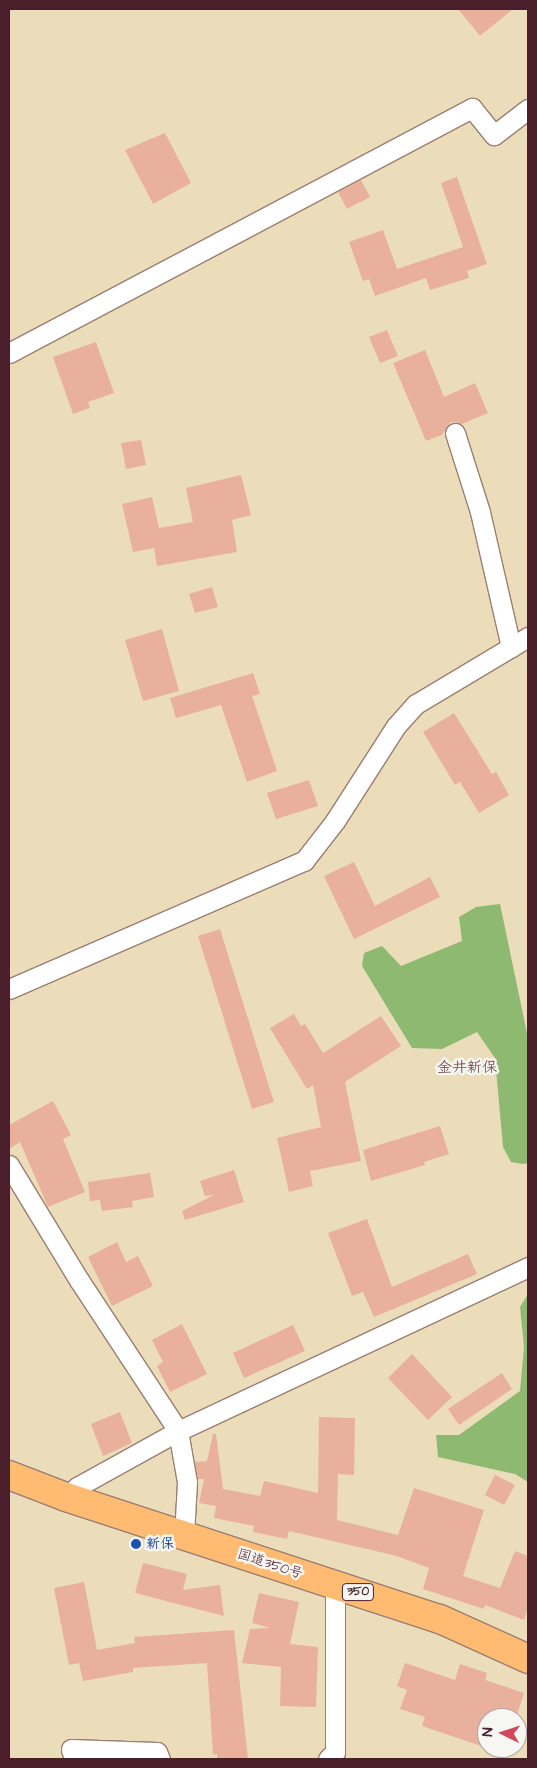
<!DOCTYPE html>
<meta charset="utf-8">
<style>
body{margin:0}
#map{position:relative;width:537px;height:1768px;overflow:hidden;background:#ebddba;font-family:"Architects Daughter","Klee One",sans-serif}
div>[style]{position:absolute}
.forest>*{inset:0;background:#8db971}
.building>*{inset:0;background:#e9b19c}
.roads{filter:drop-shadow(1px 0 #9a7e72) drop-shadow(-1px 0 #9a7e72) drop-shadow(0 1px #9a7e72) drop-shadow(0 -1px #9a7e72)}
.street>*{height:19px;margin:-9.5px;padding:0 9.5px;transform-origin:9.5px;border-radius:9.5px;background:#fff}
.highway>*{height:28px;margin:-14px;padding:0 14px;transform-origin:14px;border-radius:14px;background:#febb71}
.dots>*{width:14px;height:14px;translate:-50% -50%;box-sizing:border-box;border:2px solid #f6f6f2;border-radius:50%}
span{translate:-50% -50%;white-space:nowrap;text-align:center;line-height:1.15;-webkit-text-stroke:5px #f6f6f2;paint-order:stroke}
.shield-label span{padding:1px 4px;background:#f6f6f2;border:1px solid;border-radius:4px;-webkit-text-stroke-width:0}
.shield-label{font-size:12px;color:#4a1f2b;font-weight:700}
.transit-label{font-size:14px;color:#164399;font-weight:700}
.left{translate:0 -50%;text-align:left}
.street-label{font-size:14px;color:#4a1f2b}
.neighbourhood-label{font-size:15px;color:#825253;font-weight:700}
.frame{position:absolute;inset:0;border:10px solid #4a1f2b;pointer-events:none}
.north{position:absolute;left:477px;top:1708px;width:50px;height:50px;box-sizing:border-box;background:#f6f6f2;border:1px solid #b1a0a2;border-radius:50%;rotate:274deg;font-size:14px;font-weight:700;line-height:20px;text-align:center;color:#4a1f2b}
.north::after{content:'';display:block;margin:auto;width:18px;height:22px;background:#d1495b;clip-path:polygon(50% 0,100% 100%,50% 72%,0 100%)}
</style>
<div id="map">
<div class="forest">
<div style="clip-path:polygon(500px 904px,528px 1038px,528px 1163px,523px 1164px,511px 1162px,503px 1147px,495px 1058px,477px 1032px,442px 1049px,412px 1048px,362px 966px,364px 953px,382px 946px,401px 966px,462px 941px,459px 917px,476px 907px)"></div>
<div style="clip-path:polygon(528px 1294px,528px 1482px,515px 1474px,438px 1457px,436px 1435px,459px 1435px,520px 1391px,524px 1347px,520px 1307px)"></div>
</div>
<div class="building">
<div style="clip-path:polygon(458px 9px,513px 9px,480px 36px)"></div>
<div style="clip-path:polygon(165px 133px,191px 183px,153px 204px,125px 150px)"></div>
<div style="clip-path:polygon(457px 177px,487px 264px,467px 271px,469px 278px,430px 290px,426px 278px,375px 296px,369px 279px,363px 281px,349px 242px,383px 230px,397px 269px,463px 247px,441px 183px)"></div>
<div style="clip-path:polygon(361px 180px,370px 197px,347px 209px,338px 192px)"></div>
<div style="clip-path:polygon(387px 330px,398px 356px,380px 363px,369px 337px)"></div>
<div style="clip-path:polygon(96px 342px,114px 393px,88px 402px,90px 408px,73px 414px,53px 357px)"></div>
<div style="clip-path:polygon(425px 350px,444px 397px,475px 383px,488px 413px,462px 424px,451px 422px,442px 435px,426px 441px,393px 363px)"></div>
<div style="clip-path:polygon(141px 440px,146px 465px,126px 469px,121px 443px)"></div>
<div style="clip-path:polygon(241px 475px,251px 515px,232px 520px,237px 552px,157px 566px,154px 548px,133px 552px,122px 504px,152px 497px,159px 528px,193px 522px,186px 488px)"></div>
<div style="clip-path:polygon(212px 587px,218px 607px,195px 613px,189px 594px)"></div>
<div style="clip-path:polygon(162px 629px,179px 691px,143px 701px,125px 640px)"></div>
<div style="clip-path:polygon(253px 673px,260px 694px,252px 696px,277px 771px,247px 782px,221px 705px,176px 718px,170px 698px)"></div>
<div style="clip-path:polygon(454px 713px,492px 774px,496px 772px,509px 795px,479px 813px,460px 782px,455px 785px,423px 732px)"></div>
<div style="clip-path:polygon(309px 780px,318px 806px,276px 819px,267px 793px)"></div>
<div style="clip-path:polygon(354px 862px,375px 906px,430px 877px,440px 897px,354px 939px,324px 876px)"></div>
<div style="clip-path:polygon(220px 929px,274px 1102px,252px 1109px,198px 936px)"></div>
<div style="clip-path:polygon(294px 1014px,301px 1026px,305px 1024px,323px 1053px,381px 1016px,401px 1046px,345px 1082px,361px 1161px,310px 1171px,313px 1186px,289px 1192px,277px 1138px,321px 1127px,313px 1085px,307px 1089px,270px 1028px)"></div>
<div style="clip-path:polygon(53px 1101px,71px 1135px,63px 1139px,85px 1192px,48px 1207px,20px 1142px,9px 1149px,9px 1125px)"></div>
<div style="clip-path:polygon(440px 1126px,449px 1154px,424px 1162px,425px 1165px,371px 1181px,363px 1150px)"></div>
<div style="clip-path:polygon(234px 1170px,244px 1202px,185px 1220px,182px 1211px,214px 1195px,205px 1196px,200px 1181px)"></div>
<div style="clip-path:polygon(150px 1173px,154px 1197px,132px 1201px,133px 1207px,102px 1211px,100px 1200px,90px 1201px,88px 1182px)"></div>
<div style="clip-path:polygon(367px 1219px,392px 1287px,468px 1254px,477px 1274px,374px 1317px,363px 1292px,352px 1296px,328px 1233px)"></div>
<div style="clip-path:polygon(117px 1242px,126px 1262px,138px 1256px,153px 1286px,112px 1306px,88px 1257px)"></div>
<div style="clip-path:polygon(182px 1324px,207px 1374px,170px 1392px,157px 1366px,163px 1362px,152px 1340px)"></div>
<div style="clip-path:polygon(293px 1325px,305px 1351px,244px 1378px,233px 1353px)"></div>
<div style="clip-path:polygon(412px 1354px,452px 1397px,428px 1420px,388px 1378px)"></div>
<div style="clip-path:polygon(502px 1373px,512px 1389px,459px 1425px,448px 1409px)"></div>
<div style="clip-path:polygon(120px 1412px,132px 1443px,103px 1456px,91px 1424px)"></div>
<div style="clip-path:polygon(319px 1417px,355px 1418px,354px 1475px,338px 1474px,337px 1520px,398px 1535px,414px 1488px,484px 1510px,463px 1576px,500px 1588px,515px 1551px,528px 1556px,528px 1608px,524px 1620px,485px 1605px,484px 1609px,423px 1589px,429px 1568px,397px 1556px,289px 1531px,287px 1539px,253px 1532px,254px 1526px,214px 1518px,216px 1506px,199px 1503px,204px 1479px,198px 1479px,195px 1462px,207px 1461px,213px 1434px,216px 1434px,223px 1489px,260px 1496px,264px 1481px,318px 1493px)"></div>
<div style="clip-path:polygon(495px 1475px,515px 1485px,504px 1505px,485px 1495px)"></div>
<div style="clip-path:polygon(143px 1563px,187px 1574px,183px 1590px,220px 1585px,224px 1616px,135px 1593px)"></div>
<div style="clip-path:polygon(84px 1582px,97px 1650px,135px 1643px,134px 1637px,234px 1630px,248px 1759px,217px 1759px,217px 1754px,213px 1755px,207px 1663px,133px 1668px,133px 1672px,83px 1681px,79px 1663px,69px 1665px,54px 1588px)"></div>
<div style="clip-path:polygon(259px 1593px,299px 1602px,290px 1644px,318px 1647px,316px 1707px,280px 1706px,281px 1667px,242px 1663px,250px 1629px,270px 1628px,252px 1623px)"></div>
<div style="clip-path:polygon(405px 1663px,455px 1680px,460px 1664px,487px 1673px,485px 1680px,524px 1693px,516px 1718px,487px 1718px,487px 1748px,422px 1726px,425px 1717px,400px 1709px,407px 1690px,397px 1686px)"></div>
</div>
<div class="roads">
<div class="street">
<div style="left:9px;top:353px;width:524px;rotate:-27.89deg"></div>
<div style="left:472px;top:108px;width:35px;rotate:51deg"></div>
<div style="left:494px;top:135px;width:43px;rotate:-37.4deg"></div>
<div style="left:455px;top:433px;width:83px;rotate:72.4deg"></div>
<div style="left:480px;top:512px;width:139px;rotate:77.1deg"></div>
<div style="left:9px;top:989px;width:322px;rotate:-23.5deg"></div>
<div style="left:304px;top:861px;width:51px;rotate:-52.2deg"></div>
<div style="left:335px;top:821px;width:113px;rotate:-57.3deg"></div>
<div style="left:396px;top:726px;width:30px;rotate:-48deg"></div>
<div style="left:416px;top:704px;width:131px;rotate:-30.9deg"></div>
<div style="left:9px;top:1165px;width:135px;rotate:58.7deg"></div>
<div style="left:79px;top:1280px;width:181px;rotate:56.7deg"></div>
<div style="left:178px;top:1431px;width:52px;rotate:80deg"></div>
<div style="left:187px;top:1482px;width:54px;rotate:93.2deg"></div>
<div style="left:66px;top:1497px;width:15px;rotate:-42deg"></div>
<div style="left:77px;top:1487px;width:115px;rotate:-29deg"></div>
<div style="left:178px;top:1431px;width:387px;rotate:-25.1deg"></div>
<div style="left:74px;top:1759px;width:10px;rotate:-107deg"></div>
<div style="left:71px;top:1749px;width:86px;rotate:2deg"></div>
<div style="left:157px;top:1752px;width:8px;rotate:67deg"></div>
<div style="left:328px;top:1759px;width:10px;rotate:-45deg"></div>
<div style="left:335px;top:1752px;width:167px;rotate:-90deg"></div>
</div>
<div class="highway">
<div style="left:9px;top:1475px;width:61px;rotate:21.1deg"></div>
<div style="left:66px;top:1497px;width:393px;rotate:18.1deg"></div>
<div style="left:440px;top:1619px;width:97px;rotate:24.4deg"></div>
</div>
</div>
<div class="dots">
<div style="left:136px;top:1544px;background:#1a4fb4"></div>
</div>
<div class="shield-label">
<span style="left:358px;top:1592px">350</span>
</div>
<div class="transit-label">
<span class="left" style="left:146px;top:1544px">新保</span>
</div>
<div class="street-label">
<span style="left:270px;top:1564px;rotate:18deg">国道350号</span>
</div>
<div class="neighbourhood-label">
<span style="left:467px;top:1068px">金井新保</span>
</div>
<div class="frame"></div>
<div class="north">N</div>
</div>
